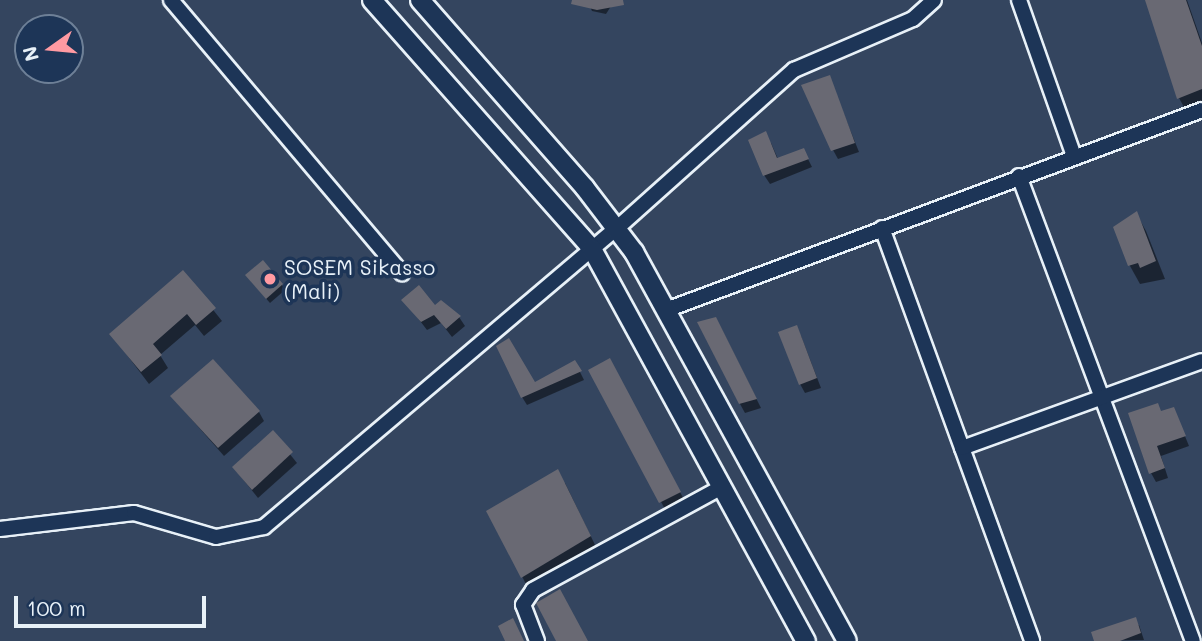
<!DOCTYPE html>
<style>
body{margin:0}
#map{position:relative;width:1202px;height:641px;overflow:hidden;background:#34455f;font-family:Mali,sans-serif}
div>[style]{position:absolute}
.shadow>*{inset:0;background:#0007}
.building>*{inset:0;background:#696973}
.roads{filter:drop-shadow(2px 0 #e8f1f8) drop-shadow(-2px 0 #e8f1f8) drop-shadow(0 2px #e8f1f8) drop-shadow(0 -2px #e8f1f8)}
.minor>*{height:14px;margin:-7px;padding:0 7px;transform-origin:7px;border-radius:7px;background:#1d3557}
.tertiary>*{height:18px;margin:-9px;padding:0 9px;transform-origin:9px;border-radius:9px;background:#1d3557}
.dots>*{width:19px;height:19px;translate:-50% -50%;box-sizing:border-box;border:4px solid #1d3557;border-radius:50%}
span{translate:-50% -50%;white-space:nowrap;text-align:center;line-height:1.15;-webkit-text-stroke:7px #1d3557;paint-order:stroke}
.poi-label{font-size:21px;color:#e8f1f8}
.left{translate:0 -50%;text-align:left}
.north{position:absolute;left:14px;top:14px;width:70px;height:70px;box-sizing:border-box;background:#1d3557;border:2px solid #6e8097;border-radius:50%;rotate:255deg;font-size:19px;font-weight:700;line-height:28px;text-align:center;color:#e8f1f8}
.north::after{content:'';display:block;margin:auto;width:24px;height:32px;background:#ff9aa2;clip-path:polygon(50% 0,100% 100%,50% 72%,0 100%)}
.scale{position:absolute;left:14px;top:596px;width:192px;height:32px;box-sizing:border-box;border:4px solid #e8f1f8;border-top:0;padding-left:9px;font-size:21px;line-height:24px;white-space:nowrap;color:#e8f1f8;-webkit-text-stroke:5px #1d3557;paint-order:stroke}
</style>
<div id="map">
<div class="shadow">
<div style="clip-path:polygon(587px 0,615px 0,606px 14px,592px 11px)"></div>
<div style="clip-path:polygon(1147px 0,1187px 0,1202px 43px,1202px 103px,1185px 109px,1179px 98px)"></div>
<div style="clip-path:polygon(829px 77px,859px 152px,838px 159px,833px 150px)"></div>
<div style="clip-path:polygon(771px 143px,778px 159px,808px 159px,812px 167px,770px 184px,764px 175px)"></div>
<div style="clip-path:polygon(1136px 213px,1146px 231px,1165px 279px,1140px 284px,1130px 266px,1115px 228px)"></div>
<div style="clip-path:polygon(183px 272px,222px 321px,204px 336px,195px 325px,160px 355px,168px 368px,149px 384px,111px 334px)"></div>
<div style="clip-path:polygon(251px 281px,282px 285px,285px 290px,270px 303px)"></div>
<div style="clip-path:polygon(404px 300px,459px 317px,465px 326px,452px 337px,441px 323px,427px 330px)"></div>
<div style="clip-path:polygon(721px 328px,761px 408px,745px 413px,740px 404px)"></div>
<div style="clip-path:polygon(801px 336px,821px 388px,805px 393px,800px 384px)"></div>
<div style="clip-path:polygon(575px 362px,584px 380px,527px 405px,522px 397px,534px 384px)"></div>
<div style="clip-path:polygon(591px 370px,616px 373px,687px 505px,668px 515px)"></div>
<div style="clip-path:polygon(172px 397px,259px 412px,264px 421px,224px 456px)"></div>
<div style="clip-path:polygon(1174px 409px,1189px 446px,1161px 456px,1168px 478px,1156px 482px,1151px 473px,1162px 413px)"></div>
<div style="clip-path:polygon(273px 433px,297px 463px,258px 498px,234px 468px)"></div>
<div style="clip-path:polygon(565px 483px,597px 549px,529px 590px,489px 512px)"></div>
<div style="clip-path:polygon(1139px 625px,1144px 640px,1096px 641px)"></div>
</div>
<div class="building">
<div style="clip-path:polygon(572px 0,623px 0,624px 5px,597px 10px,571px 4px)"></div>
<div style="clip-path:polygon(1145px 0,1186px 0,1202px 46px,1202px 89px,1177px 99px)"></div>
<div style="clip-path:polygon(830px 75px,855px 143px,831px 151px,801px 85px)"></div>
<div style="clip-path:polygon(766px 131px,777px 158px,804px 148px,809px 159px,763px 176px,748px 140px)"></div>
<div style="clip-path:polygon(1137px 211px,1156px 261px,1140px 268px,1138px 263px,1128px 266px,1113px 227px)"></div>
<div style="clip-path:polygon(263px 260px,283px 284px,266px 299px,245px 275px)"></div>
<div style="clip-path:polygon(183px 270px,216px 308px,196px 325px,187px 314px,153px 344px,162px 355px,141px 372px,109px 334px)"></div>
<div style="clip-path:polygon(419px 285px,435px 305px,441px 300px,461px 316px,446px 329px,434px 315px,421px 322px,401px 300px)"></div>
<div style="clip-path:polygon(716px 317px,757px 399px,739px 404px,697px 322px)"></div>
<div style="clip-path:polygon(797px 325px,817px 378px,799px 385px,778px 332px)"></div>
<div style="clip-path:polygon(509px 338px,535px 382px,575px 360px,582px 371px,521px 398px,496px 346px)"></div>
<div style="clip-path:polygon(610px 358px,681px 492px,659px 503px,588px 370px)"></div>
<div style="clip-path:polygon(213px 359px,260px 411px,218px 448px,170px 396px)"></div>
<div style="clip-path:polygon(1158px 403px,1161px 411px,1174px 407px,1186px 436px,1157px 446px,1165px 468px,1149px 474px,1128px 413px)"></div>
<div style="clip-path:polygon(273px 430px,293px 452px,252px 490px,232px 467px)"></div>
<div style="clip-path:polygon(558px 469px,591px 536px,521px 578px,486px 511px)"></div>
<div style="clip-path:polygon(560px 589px,588px 641px,556px 641px,536px 603px)"></div>
<div style="clip-path:polygon(1136px 617px,1141px 633px,1120px 641px,1094px 641px,1091px 632px)"></div>
<div style="clip-path:polygon(513px 618px,524px 641px,505px 641px,498px 626px)"></div>
</div>
<div class="roads">
<div class="minor">
<div style="left:171px;top:0;width:358px;rotate:49.8deg"></div>
<div style="left:1019px;top:0;width:165px;rotate:70.6deg"></div>
<div style="left:1019px;top:176px;width:496px;rotate:69.5deg"></div>
<div style="left:882px;top:228px;width:439px;rotate:70deg"></div>
<div style="left:666px;top:310px;width:572px;rotate:-20.46deg"></div>
<div style="left:962px;top:448px;width:255px;rotate:-19.9deg"></div>
<div style="left:0;top:529px;width:135px;rotate:-6.8deg"></div>
<div style="left:134px;top:513px;width:85px;rotate:16.3deg"></div>
<div style="left:216px;top:537px;width:49px;rotate:-11.8deg"></div>
<div style="left:264px;top:527px;width:461px;rotate:-40.3deg"></div>
<div style="left:616px;top:229px;width:239px;rotate:-41.8deg"></div>
<div style="left:794px;top:70px;width:129px;rotate:-23.2deg"></div>
<div style="left:913px;top:19px;width:28px;rotate:-42deg"></div>
<div style="left:537px;top:641px;width:39px;rotate:-111deg"></div>
<div style="left:523px;top:605px;width:18px;rotate:-56deg"></div>
<div style="left:533px;top:590px;width:215px;rotate:-28.6deg"></div>
</div>
<div class="tertiary">
<div style="left:372px;top:0;width:332px;rotate:48.5deg"></div>
<div style="left:592px;top:249px;width:447px;rotate:61.4deg"></div>
<div style="left:420px;top:0;width:250px;rotate:48.7deg"></div>
<div style="left:585px;top:188px;width:81px;rotate:52.6deg"></div>
<div style="left:634px;top:252px;width:443px;rotate:61.3deg"></div>
</div>
</div>
<div class="dots">
<div style="left:270px;top:279px;background:#ff9aa2"></div>
</div>
<div class="poi-label">
<span class="left" style="left:284px;top:279px">SOSEM Sikasso<br>(Mali)</span>
</div>
<div class="north">N</div>
<div class="scale">100 m</div>
</div>
